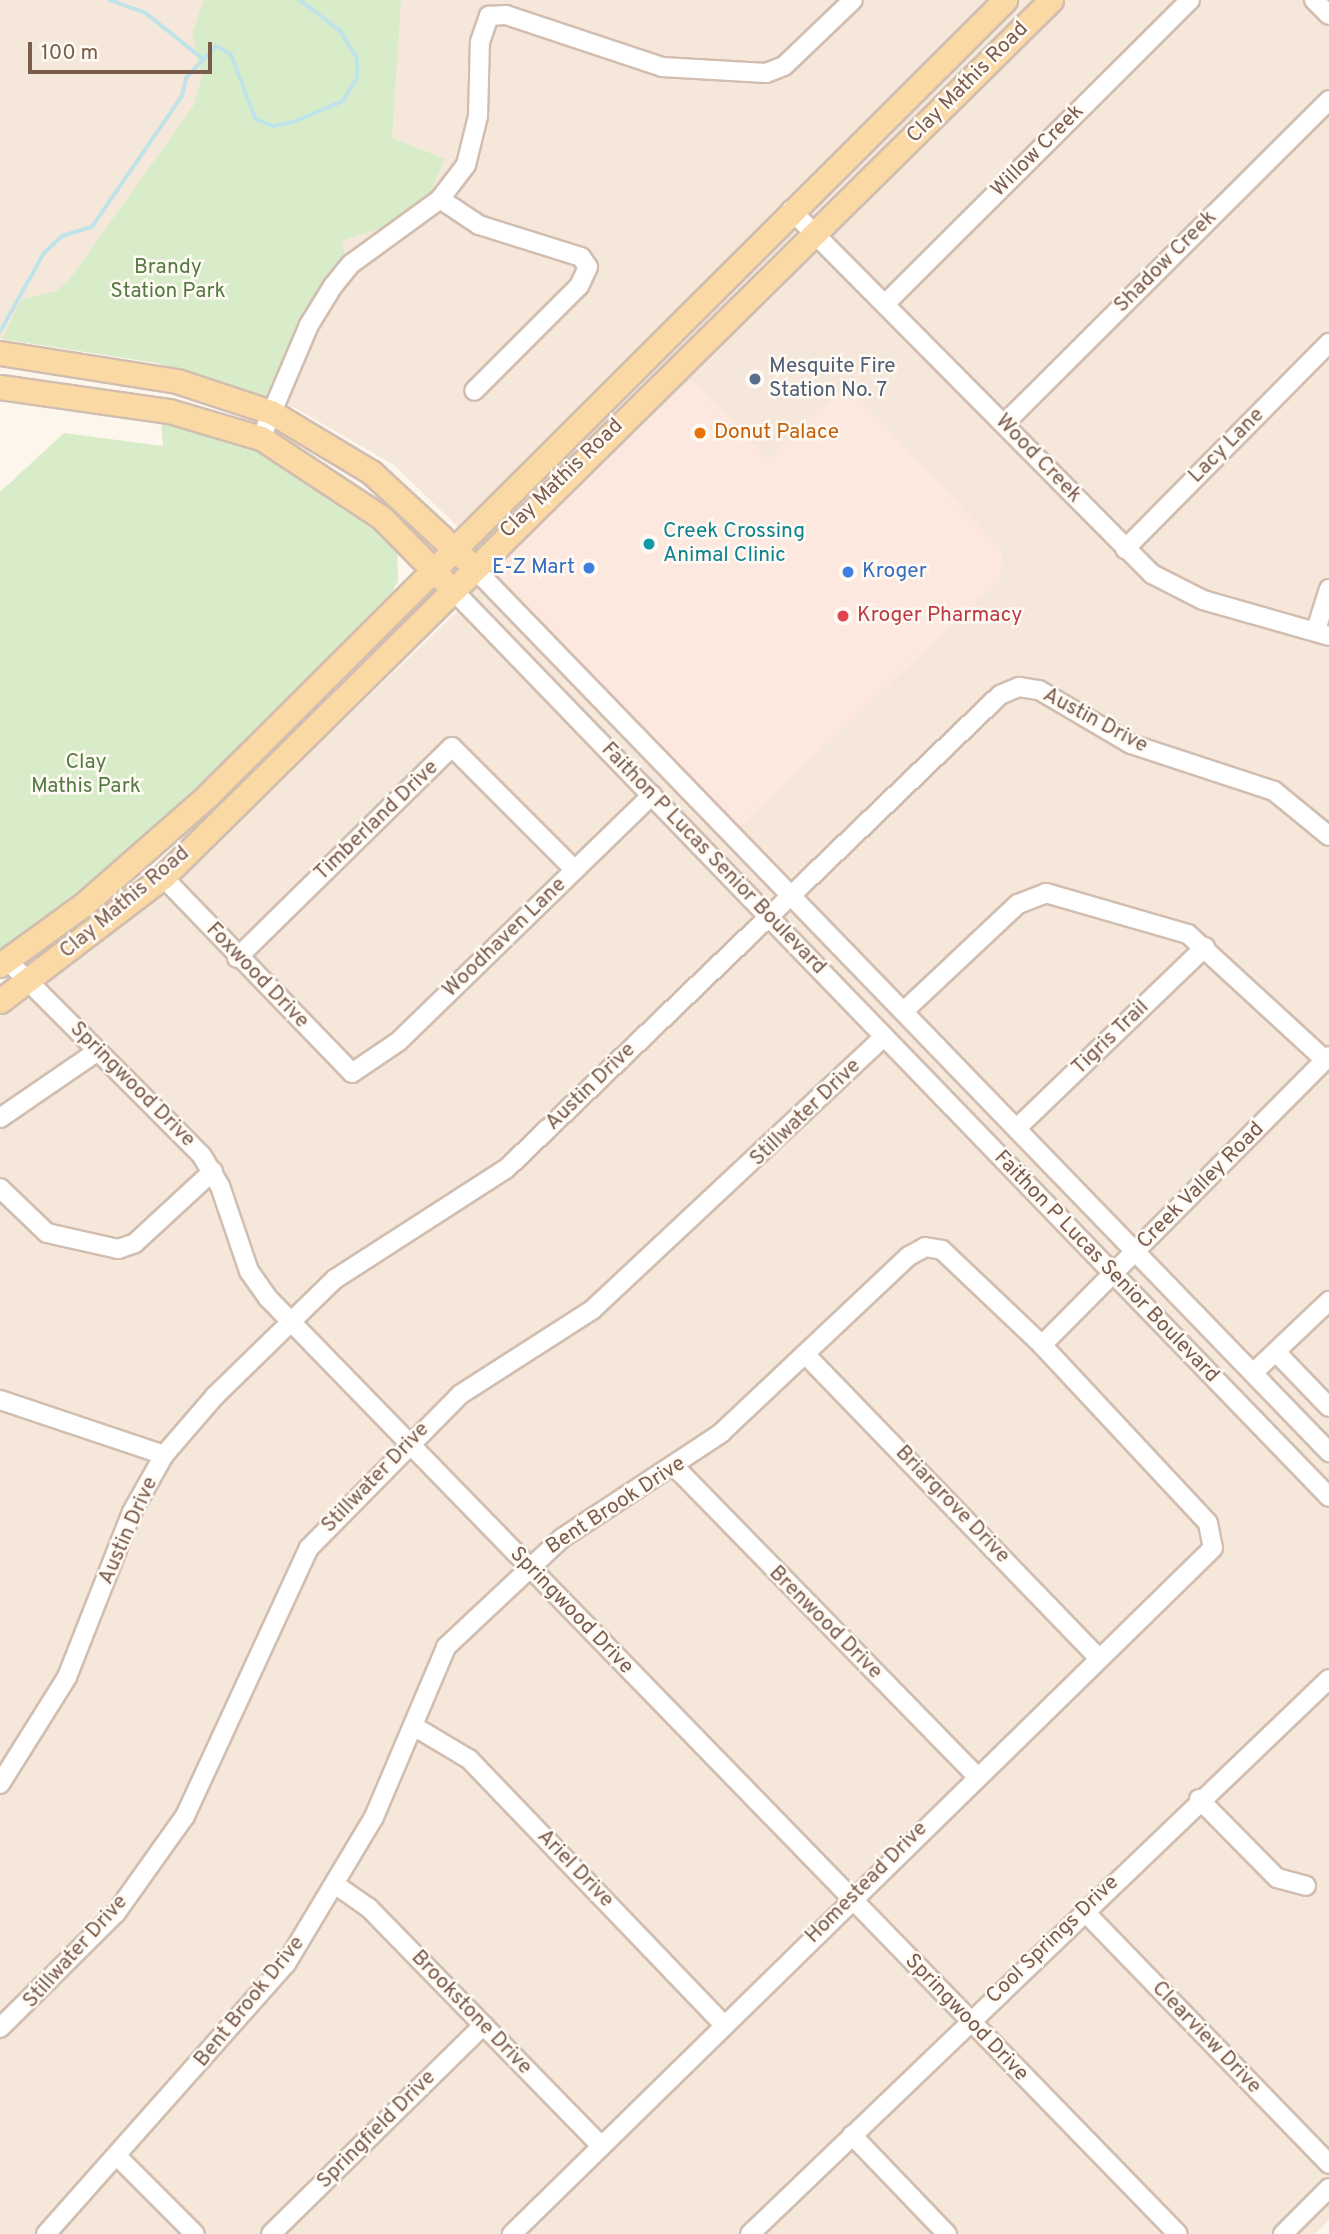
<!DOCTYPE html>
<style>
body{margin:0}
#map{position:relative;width:1329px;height:2234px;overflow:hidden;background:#fdf6ec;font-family:Overpass,sans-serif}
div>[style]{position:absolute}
.residential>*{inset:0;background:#f5e8da}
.commercial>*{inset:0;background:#fde8e0}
.green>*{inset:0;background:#d8ecc9}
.stream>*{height:3.5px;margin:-1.75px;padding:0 1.75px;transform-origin:1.75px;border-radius:1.75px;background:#bfe3e8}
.roads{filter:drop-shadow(2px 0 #d1beb0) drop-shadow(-2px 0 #d1beb0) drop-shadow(0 2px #d1beb0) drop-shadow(0 -2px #d1beb0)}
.minor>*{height:18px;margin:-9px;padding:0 9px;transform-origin:9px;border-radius:9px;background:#fff}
.major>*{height:23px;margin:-11.5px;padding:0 11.5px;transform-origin:11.5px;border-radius:11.5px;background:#fbd9a5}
.dots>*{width:19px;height:19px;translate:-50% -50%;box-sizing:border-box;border:4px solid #fffaf3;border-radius:50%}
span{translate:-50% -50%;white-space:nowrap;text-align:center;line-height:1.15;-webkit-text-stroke:5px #fffaf3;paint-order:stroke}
.street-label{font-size:21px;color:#7a5c4d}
.park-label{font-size:21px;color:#537a41}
.service-label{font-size:21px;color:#4e5e75}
.left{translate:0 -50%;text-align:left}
.food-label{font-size:21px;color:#c56008}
.culture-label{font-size:21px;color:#0d838f}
.shop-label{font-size:21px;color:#366cbe}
.right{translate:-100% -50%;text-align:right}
.health-label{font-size:21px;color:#be3a42}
.scale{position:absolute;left:28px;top:42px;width:184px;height:32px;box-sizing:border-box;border:4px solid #7a5c4d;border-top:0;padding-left:9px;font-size:21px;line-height:24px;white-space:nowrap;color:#7a5c4d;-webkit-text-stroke:5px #fffaf3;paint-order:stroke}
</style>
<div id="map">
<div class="residential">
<div style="clip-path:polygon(0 0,1329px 0,1329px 2220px,1315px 2234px,0 2234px,0 1014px,55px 978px,182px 874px,458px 611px,416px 566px,460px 529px,394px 465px,295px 408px,157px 363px,0 339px)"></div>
</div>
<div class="commercial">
<div style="clip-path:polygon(691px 379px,768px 459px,846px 385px,1002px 550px,1001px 578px,738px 828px,492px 568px)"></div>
</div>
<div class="green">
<div style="clip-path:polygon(204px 0,401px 0,392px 138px,445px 159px,428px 198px,395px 223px,342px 241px,346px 261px,271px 401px,157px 363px,2px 339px,21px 300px,56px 291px,69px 280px,194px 105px,202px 75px,192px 33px)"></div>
<div style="clip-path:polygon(161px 419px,256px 447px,352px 503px,397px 545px,398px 581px,385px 606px,177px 814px,0 959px,0 492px,64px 433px,163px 446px)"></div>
</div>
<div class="stream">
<div style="left:110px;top:0;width:38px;rotate:20deg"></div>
<div style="left:146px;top:13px;width:72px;rotate:38.8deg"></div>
<div style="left:0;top:332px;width:90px;rotate:-60.9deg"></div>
<div style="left:44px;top:253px;width:25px;rotate:-43deg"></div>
<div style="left:62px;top:236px;width:31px;rotate:-17deg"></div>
<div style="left:92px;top:227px;width:159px;rotate:-55.5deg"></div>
<div style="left:182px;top:96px;width:18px;rotate:-77deg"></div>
<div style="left:186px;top:78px;width:44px;rotate:-46.8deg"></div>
<div style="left:216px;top:46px;width:17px;rotate:28deg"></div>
<div style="left:231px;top:54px;width:70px;rotate:69deg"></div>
<div style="left:256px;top:119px;width:18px;rotate:22deg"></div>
<div style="left:273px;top:126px;width:21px;rotate:-11deg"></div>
<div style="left:294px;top:122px;width:53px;rotate:-23.2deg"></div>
<div style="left:343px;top:101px;width:27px;rotate:-59deg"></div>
<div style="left:357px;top:78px;width:19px;rotate:-90deg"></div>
<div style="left:357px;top:59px;width:33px;rotate:-121deg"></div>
<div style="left:340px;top:31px;width:51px;rotate:-142.9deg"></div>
</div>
<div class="roads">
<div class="minor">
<div style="left:1314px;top:0;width:21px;rotate:45deg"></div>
<div style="left:440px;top:199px;width:47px;rotate:33.7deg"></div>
<div style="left:479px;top:225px;width:107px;rotate:17.4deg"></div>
<div style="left:581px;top:257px;width:12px;rotate:55deg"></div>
<div style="left:588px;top:267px;width:21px;rotate:115deg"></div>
<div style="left:579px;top:286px;width:148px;rotate:135deg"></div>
<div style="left:791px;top:210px;width:513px;rotate:45.24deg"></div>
<div style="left:1152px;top:574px;width:57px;rotate:27deg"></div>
<div style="left:1203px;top:600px;width:131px;rotate:15.9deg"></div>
<div style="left:886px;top:303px;width:429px;rotate:-44.9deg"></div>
<div style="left:1004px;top:424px;width:459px;rotate:-44.9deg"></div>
<div style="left:261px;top:438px;width:123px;rotate:-67deg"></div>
<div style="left:309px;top:325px;width:46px;rotate:-58.4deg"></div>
<div style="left:333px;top:286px;width:28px;rotate:-51deg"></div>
<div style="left:351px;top:264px;width:110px;rotate:-36.1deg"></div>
<div style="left:440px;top:199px;width:43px;rotate:-52.6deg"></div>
<div style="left:466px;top:165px;width:50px;rotate:-76.2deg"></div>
<div style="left:478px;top:116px;width:74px;rotate:-88.5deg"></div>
<div style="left:480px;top:42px;width:28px;rotate:-71deg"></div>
<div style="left:489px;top:16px;width:17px;rotate:-3deg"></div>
<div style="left:506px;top:15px;width:164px;rotate:18.4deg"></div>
<div style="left:662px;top:67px;width:104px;rotate:3.3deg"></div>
<div style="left:766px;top:73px;width:19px;rotate:-21deg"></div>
<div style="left:784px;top:66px;width:95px;rotate:-43.7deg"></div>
<div style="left:1125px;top:549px;width:290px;rotate:-45.3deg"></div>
<div style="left:472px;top:566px;width:1233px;rotate:45.95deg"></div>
<div style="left:450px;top:587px;width:1265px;rotate:45.99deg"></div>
<div style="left:1316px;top:630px;width:43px;rotate:-72.4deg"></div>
<div style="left:163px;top:877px;width:272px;rotate:46deg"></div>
<div style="left:352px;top:1073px;width:57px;rotate:-34.2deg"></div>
<div style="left:399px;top:1041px;width:353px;rotate:-44.2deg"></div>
<div style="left:237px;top:958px;width:301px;rotate:-44.5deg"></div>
<div style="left:452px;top:747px;width:174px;rotate:45deg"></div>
<div style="left:7px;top:960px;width:276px;rotate:45.1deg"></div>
<div style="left:202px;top:1156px;width:35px;rotate:59deg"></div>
<div style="left:220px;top:1186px;width:90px;rotate:71.2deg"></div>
<div style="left:249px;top:1271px;width:33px;rotate:55deg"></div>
<div style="left:268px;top:1298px;width:1305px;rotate:45.81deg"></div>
<div style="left:905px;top:1010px;width:155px;rotate:-43.2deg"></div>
<div style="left:1018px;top:904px;width:30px;rotate:-21deg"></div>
<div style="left:1046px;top:893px;width:148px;rotate:16.1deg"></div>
<div style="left:1188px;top:934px;width:186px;rotate:42.6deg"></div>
<div style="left:0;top:1118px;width:119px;rotate:-34.4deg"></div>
<div style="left:1017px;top:1128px;width:261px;rotate:-43.9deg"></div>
<div style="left:0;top:1188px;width:65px;rotate:43.8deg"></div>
<div style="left:47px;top:1233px;width:73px;rotate:12.7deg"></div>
<div style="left:118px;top:1249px;width:18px;rotate:-19deg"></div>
<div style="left:135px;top:1243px;width:106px;rotate:-42.7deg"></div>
<div style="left:1042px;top:1345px;width:407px;rotate:-45.2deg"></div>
<div style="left:1276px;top:1352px;width:76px;rotate:46.1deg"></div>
<div style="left:805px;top:1354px;width:421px;rotate:46deg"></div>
<div style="left:1253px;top:1373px;width:105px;rotate:-43.5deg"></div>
<div style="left:0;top:1400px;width:173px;rotate:18.5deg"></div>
<div style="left:676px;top:1468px;width:429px;rotate:45.7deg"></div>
<div style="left:415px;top:1727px;width:63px;rotate:30.7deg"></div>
<div style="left:469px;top:1759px;width:368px;rotate:46.2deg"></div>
<div style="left:0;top:1784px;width:126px;rotate:-57.9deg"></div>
<div style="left:67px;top:1677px;width:177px;rotate:-68.5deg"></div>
<div style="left:132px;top:1512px;width:65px;rotate:-60.7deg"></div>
<div style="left:164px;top:1455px;width:78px;rotate:-49.2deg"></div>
<div style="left:215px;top:1396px;width:168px;rotate:-44.3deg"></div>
<div style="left:335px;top:1279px;width:203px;rotate:-32.8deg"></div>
<div style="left:506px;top:1169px;width:685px;rotate:-43.82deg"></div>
<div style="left:1000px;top:695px;width:21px;rotate:-23deg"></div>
<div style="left:1019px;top:687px;width:20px;rotate:9deg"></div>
<div style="left:1039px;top:690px;width:107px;rotate:30.4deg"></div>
<div style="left:1131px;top:744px;width:151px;rotate:18.2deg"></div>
<div style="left:1274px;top:791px;width:71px;rotate:39.3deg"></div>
<div style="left:1199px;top:1799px;width:111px;rotate:45.4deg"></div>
<div style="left:1277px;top:1878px;width:30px;rotate:15deg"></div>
<div style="left:336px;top:1885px;width:39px;rotate:35deg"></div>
<div style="left:368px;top:1907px;width:334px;rotate:45.7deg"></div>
<div style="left:1084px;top:1911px;width:352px;rotate:45.9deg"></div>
<div style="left:0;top:2028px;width:163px;rotate:-44.8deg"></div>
<div style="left:116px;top:1913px;width:119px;rotate:-54.6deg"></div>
<div style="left:185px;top:1816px;width:295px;rotate:-65.2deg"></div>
<div style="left:309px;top:1548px;width:216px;rotate:-45.4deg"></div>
<div style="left:461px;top:1394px;width:156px;rotate:-32.7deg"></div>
<div style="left:592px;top:1310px;width:400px;rotate:-43.1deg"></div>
<div style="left:852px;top:2135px;width:137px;rotate:46.2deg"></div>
<div style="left:117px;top:2156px;width:110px;rotate:45deg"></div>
<div style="left:46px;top:2234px;width:361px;rotate:-48.4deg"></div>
<div style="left:286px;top:1964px;width:171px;rotate:-59.1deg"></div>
<div style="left:374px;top:1817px;width:185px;rotate:-67deg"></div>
<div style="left:446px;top:1647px;width:159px;rotate:-43.2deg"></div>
<div style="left:562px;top:1538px;width:191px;rotate:-33.4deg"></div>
<div style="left:721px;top:1433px;width:258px;rotate:-43.3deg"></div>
<div style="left:909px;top:1256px;width:18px;rotate:-29deg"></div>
<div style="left:925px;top:1247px;width:17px;rotate:10deg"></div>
<div style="left:942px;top:1250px;width:138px;rotate:43.5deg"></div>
<div style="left:1042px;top:1345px;width:243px;rotate:47deg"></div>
<div style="left:1208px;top:1523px;width:25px;rotate:79deg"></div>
<div style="left:1213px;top:1548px;width:981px;rotate:135.62deg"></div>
<div style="left:271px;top:2234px;width:298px;rotate:-44.5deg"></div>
<div style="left:750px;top:2234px;width:802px;rotate:-43.79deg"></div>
<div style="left:1283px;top:2234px;width:65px;rotate:-45deg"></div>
</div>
<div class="major">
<div style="left:0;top:353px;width:179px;rotate:9deg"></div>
<div style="left:177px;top:381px;width:99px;rotate:18.3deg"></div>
<div style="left:271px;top:412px;width:117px;rotate:31deg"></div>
<div style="left:371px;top:472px;width:127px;rotate:42.8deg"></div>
<div style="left:0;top:387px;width:171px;rotate:8.1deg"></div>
<div style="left:169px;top:411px;width:96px;rotate:16.4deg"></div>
<div style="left:261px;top:438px;width:144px;rotate:33.4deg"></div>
<div style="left:381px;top:517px;width:87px;rotate:45.5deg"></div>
<div style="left:0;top:965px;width:102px;rotate:-35.9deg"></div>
<div style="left:83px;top:905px;width:167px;rotate:-41.3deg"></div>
<div style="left:208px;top:795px;width:1126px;rotate:-44.93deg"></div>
<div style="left:0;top:1001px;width:205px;rotate:-37.3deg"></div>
<div style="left:163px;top:877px;width:1248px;rotate:-44.64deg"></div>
</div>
</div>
<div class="dots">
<div style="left:755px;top:379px;background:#5c6f8a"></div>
<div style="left:700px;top:433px;background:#e8710a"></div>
<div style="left:649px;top:544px;background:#0f9aa8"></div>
<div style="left:589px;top:568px;background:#3f7fe0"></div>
<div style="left:848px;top:572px;background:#3f7fe0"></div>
<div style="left:843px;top:616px;background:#e0444e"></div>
</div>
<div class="street-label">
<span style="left:968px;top:83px;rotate:-45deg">Clay Mathis Road</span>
<span style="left:1038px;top:151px;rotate:-45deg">Willow Creek</span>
<span style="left:1166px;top:262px;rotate:-45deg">Shadow Creek</span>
<span style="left:1227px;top:446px;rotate:-45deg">Lacy Lane</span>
<span style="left:1038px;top:459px;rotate:46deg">Wood Creek</span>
<span style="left:562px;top:479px;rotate:-44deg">Clay Mathis Road</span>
<span style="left:1095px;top:721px;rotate:28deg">Austin Drive</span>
<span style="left:377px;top:821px;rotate:-44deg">Timberland Drive</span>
<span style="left:713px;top:859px;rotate:46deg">Faithon P Lucas Senior Boulevard</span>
<span style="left:125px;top:903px;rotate:-40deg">Clay Mathis Road</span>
<span style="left:505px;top:938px;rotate:-44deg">Woodhaven Lane</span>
<span style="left:257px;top:976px;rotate:46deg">Foxwood Drive</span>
<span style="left:1111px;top:1038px;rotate:-44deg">Tigris Trail</span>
<span style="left:132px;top:1085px;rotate:45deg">Springwood Drive</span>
<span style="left:591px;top:1087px;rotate:-44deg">Austin Drive</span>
<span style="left:806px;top:1113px;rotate:-44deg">Stillwater Drive</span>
<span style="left:1201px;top:1186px;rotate:-45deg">Creek Valley Road</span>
<span style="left:1106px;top:1267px;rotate:46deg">Faithon P Lucas Senior Boulevard</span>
<span style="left:376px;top:1478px;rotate:-46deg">Stillwater Drive</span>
<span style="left:952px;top:1505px;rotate:46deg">Briargrove Drive</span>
<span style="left:616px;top:1506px;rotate:-33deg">Bent Brook Drive</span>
<span style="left:129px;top:1531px;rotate:-66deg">Austin Drive</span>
<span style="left:571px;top:1611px;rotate:46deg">Springwood Drive</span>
<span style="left:825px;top:1623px;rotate:45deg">Brenwood Drive</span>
<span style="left:575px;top:1869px;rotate:46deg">Ariel Drive</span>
<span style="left:867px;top:1883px;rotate:-45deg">Homestead Drive</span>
<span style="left:1053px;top:1940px;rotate:-44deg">Cool Springs Drive</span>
<span style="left:76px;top:1952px;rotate:-48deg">Stillwater Drive</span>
<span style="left:250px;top:2002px;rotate:-51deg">Bent Brook Drive</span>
<span style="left:471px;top:2013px;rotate:46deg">Brookstone Drive</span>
<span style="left:966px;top:2018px;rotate:46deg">Springwood Drive</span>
<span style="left:1206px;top:2038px;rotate:46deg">Clearview Drive</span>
<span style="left:377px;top:2130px;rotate:-45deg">Springfield Drive</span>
</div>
<div class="park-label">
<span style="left:168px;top:280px">Brandy<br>Station Park</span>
<span style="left:86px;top:775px">Clay<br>Mathis Park</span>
</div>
<div class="service-label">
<span class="left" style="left:769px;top:379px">Mesquite Fire<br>Station No. 7</span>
</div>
<div class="food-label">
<span class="left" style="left:714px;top:433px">Donut Palace</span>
</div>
<div class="culture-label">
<span class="left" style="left:663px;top:544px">Creek Crossing<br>Animal Clinic</span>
</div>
<div class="shop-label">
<span class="right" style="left:575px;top:568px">E-Z Mart</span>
<span class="left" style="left:862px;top:572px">Kroger</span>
</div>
<div class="health-label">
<span class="left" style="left:857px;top:616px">Kroger Pharmacy</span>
</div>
<div class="scale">100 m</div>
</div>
